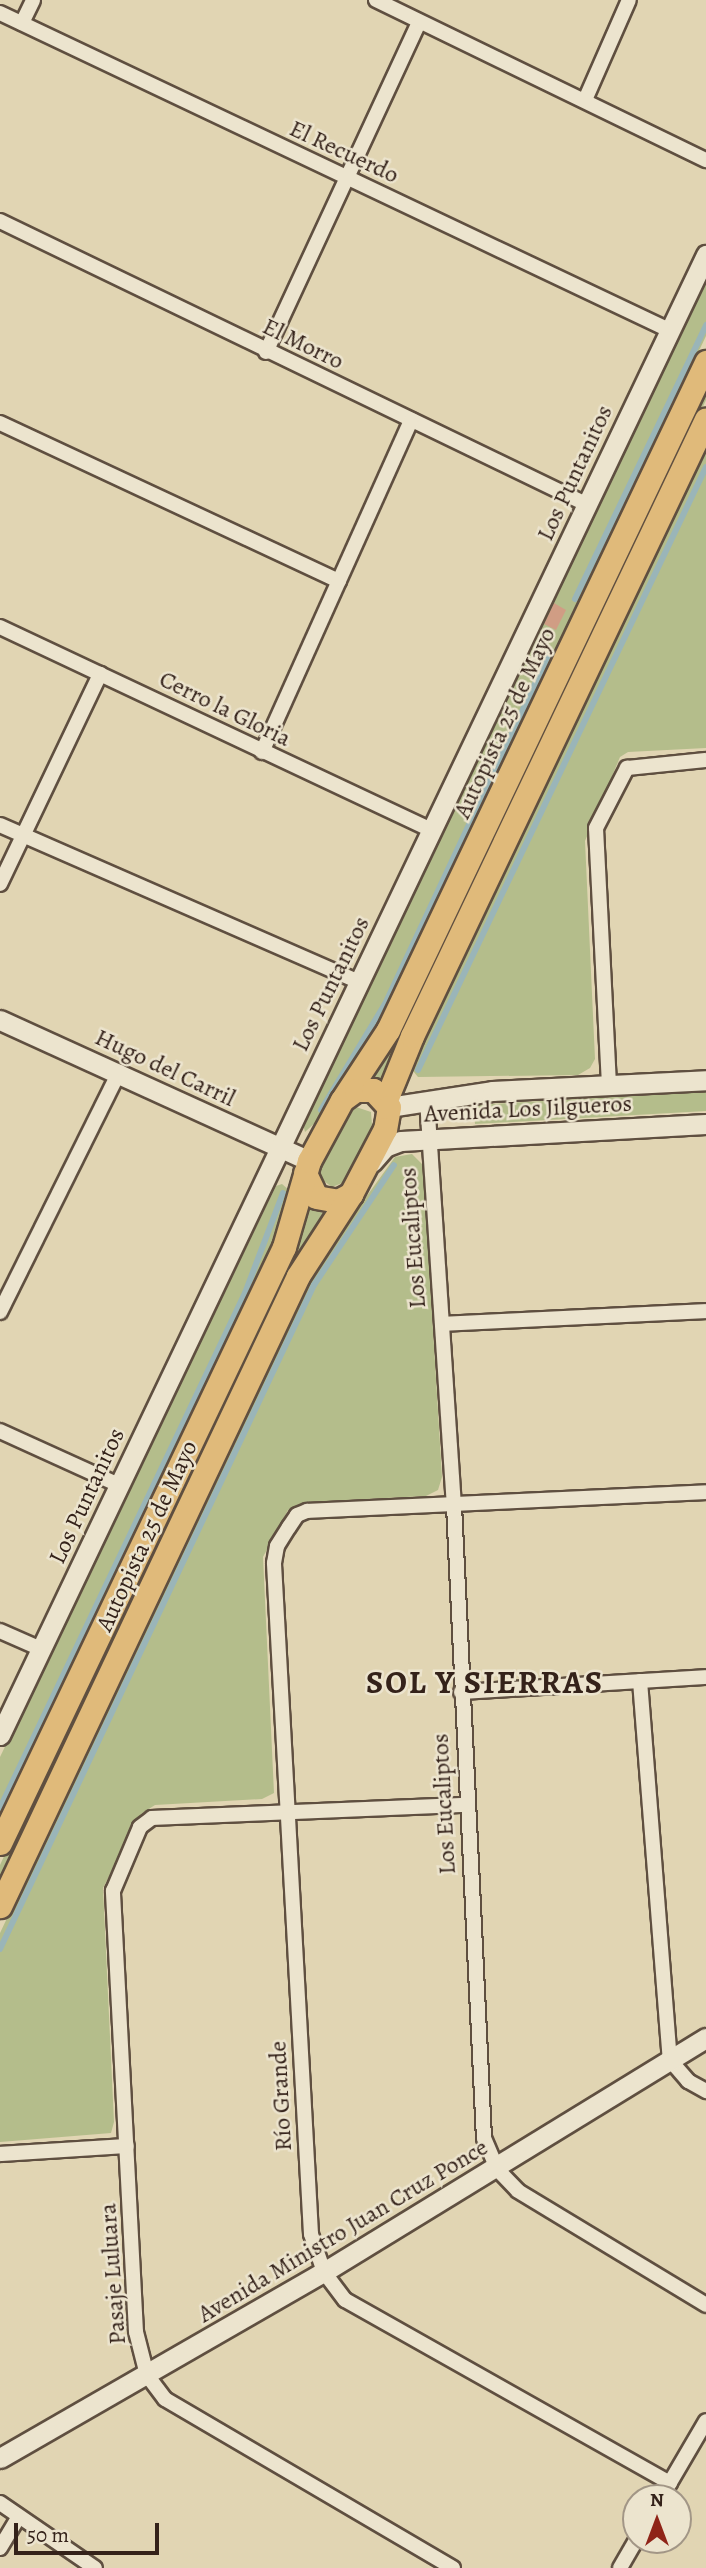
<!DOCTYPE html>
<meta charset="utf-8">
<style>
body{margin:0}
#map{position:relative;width:706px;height:2568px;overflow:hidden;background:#e1d5b3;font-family:Alegreya,serif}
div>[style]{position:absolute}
.green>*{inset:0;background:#b4bd8b}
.stream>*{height:6px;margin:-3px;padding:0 3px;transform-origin:3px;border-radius:3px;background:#9ab5b8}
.building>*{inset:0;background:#d09d84}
.roads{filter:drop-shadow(2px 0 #5f4f40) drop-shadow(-2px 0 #5f4f40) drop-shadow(0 2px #5f4f40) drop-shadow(0 -2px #5f4f40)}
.minor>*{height:14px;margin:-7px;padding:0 7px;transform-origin:7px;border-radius:7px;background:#ece4ce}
.tertiary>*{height:19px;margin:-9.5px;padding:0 9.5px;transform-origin:9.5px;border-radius:9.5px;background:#ece4ce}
.primary>*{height:23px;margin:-11.5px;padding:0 11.5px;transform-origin:11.5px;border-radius:11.5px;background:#e0ba7a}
span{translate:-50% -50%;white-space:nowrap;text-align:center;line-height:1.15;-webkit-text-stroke:5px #ece4ce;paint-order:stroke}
.street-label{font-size:24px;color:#34221a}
.district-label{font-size:32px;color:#34221a;font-weight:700;letter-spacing:2px}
.north{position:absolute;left:622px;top:2484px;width:70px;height:70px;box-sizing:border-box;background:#ece4ce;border:2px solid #a29686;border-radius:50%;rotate:0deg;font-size:19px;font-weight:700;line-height:28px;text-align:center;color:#34221a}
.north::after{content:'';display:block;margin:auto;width:24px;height:32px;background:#8f2418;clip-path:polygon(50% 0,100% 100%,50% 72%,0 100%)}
.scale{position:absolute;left:14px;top:2523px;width:145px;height:32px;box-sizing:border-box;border:4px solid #34221a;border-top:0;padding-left:9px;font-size:21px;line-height:24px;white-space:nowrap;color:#34221a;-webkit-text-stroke:5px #ece4ce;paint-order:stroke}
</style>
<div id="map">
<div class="green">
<div style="clip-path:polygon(706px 282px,706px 336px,373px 1036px,318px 1120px,305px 1132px,302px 1120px)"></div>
<div style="clip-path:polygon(706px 379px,706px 400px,386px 1087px,365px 1079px)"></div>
<div style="clip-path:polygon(706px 451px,706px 748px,628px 752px,620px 757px,585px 841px,595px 1059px,590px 1068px,578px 1075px,418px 1077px,413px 1071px,414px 1062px)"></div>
<div style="clip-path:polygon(706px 1092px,706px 1111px,475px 1124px,474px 1105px)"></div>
<div style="clip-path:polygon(356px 1107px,371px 1112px,372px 1125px,345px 1182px,332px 1187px,321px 1179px,320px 1167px,348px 1112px)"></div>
<div style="clip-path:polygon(412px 1154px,423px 1165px,442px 1477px,438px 1490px,426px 1496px,308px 1502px,288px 1510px,263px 1557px,274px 1793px,262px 1799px,155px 1805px,141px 1814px,103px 1888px,114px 2122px,111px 2133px,0 2142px,0 1933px,314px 1269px,395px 1157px)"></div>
<div style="clip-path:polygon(276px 1186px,282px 1184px,289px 1190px,284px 1223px,0 1820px,0 1757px)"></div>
<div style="clip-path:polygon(306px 1206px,325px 1214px,290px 1269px,0 1882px,0 1865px)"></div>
</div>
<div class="stream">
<div style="left:575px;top:599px;width:304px;rotate:-64.4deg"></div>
<div style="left:418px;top:1070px;width:668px;rotate:-64.47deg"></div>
<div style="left:321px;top:1110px;width:124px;rotate:-58.9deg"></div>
<div style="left:385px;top:1004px;width:387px;rotate:-64.9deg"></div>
<div style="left:0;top:1808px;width:570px;rotate:-64.56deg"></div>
<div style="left:245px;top:1293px;width:107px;rotate:-69.2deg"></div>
<div style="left:0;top:1949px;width:735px;rotate:-64.69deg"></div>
<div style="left:314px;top:1285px;width:144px;rotate:-56.3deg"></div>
</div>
<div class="building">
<div style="clip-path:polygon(554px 603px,566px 610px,556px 630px,544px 624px)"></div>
</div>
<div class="roads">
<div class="minor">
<div style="left:376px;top:0;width:367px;rotate:25.9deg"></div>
<div style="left:0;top:13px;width:740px;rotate:25.35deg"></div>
<div style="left:22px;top:23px;width:25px;rotate:-64deg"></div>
<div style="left:585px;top:100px;width:109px;rotate:-66.3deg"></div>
<div style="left:0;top:221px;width:653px;rotate:25.78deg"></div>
<div style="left:266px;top:352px;width:363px;rotate:-65.1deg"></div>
<div style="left:0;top:423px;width:374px;rotate:25deg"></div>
<div style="left:0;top:627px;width:477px;rotate:25.2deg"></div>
<div style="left:262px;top:752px;width:364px;rotate:-65.8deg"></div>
<div style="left:0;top:825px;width:393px;rotate:23.6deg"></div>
<div style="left:0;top:884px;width:233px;rotate:-64.5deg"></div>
<div style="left:609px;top:1085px;width:257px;rotate:-92.9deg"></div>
<div style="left:596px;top:828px;width:68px;rotate:-62.7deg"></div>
<div style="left:627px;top:768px;width:79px;rotate:-5.8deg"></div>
<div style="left:427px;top:1100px;width:406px;rotate:86.2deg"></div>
<div style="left:454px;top:1505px;width:634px;rotate:87.29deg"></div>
<div style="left:484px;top:2138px;width:34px;rotate:67deg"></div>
<div style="left:497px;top:2169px;width:30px;rotate:46deg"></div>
<div style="left:518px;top:2191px;width:220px;rotate:31.2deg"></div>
<div style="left:0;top:1312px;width:268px;rotate:-63.6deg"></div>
<div style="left:442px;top:1324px;width:264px;rotate:-2.8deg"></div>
<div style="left:0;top:1431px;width:131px;rotate:24.4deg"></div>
<div style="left:0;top:1631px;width:45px;rotate:23.7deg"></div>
<div style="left:640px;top:1681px;width:380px;rotate:85.5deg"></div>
<div style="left:670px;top:2060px;width:28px;rotate:49deg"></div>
<div style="left:688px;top:2081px;width:21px;rotate:29deg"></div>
<div style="left:461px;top:1692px;width:245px;rotate:-3.5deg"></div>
<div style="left:0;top:2154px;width:127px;rotate:-3.6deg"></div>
<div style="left:670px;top:2483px;width:373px;rotate:-150.6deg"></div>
<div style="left:345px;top:2300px;width:35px;rotate:-127deg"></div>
<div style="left:324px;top:2272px;width:40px;rotate:-108.9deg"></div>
<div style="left:311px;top:2234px;width:672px;rotate:-93.16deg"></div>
<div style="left:274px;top:1563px;width:17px;rotate:-80deg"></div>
<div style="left:277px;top:1546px;width:22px;rotate:-58deg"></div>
<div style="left:289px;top:1527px;width:14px;rotate:-56deg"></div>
<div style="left:297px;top:1515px;width:11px;rotate:-22deg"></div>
<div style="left:307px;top:1511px;width:399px;rotate:-2.7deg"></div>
<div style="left:661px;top:2498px;width:89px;rotate:-59.7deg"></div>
<div style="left:0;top:2503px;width:115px;rotate:34.4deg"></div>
<div style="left:0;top:2548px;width:35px;rotate:-59deg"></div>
<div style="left:453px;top:2568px;width:334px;rotate:-149.6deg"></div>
<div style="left:165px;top:2399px;width:30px;rotate:-127deg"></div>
<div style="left:147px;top:2375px;width:44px;rotate:-104.3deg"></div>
<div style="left:136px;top:2332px;width:442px;rotate:-93deg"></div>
<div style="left:113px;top:1891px;width:69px;rotate:-67.1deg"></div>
<div style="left:140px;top:1827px;width:15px;rotate:-37deg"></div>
<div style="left:152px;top:1818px;width:314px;rotate:-2.4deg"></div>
<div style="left:620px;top:2568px;width:32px;rotate:-60deg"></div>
</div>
<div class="tertiary">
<div style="left:0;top:1020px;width:340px;rotate:24.5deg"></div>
<div style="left:389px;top:1107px;width:104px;rotate:-8.8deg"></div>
<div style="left:492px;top:1091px;width:214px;rotate:-2.9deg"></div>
<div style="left:372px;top:1162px;width:20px;rotate:-49deg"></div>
<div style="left:385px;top:1147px;width:17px;rotate:-21deg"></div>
<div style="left:401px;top:1141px;width:305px;rotate:-3.2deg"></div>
<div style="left:0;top:1735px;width:1640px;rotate:-64.5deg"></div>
<div style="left:0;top:2458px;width:374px;rotate:-29.9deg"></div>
<div style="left:324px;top:2272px;width:448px;rotate:-31.5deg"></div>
</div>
<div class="primary">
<div style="left:344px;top:1097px;width:80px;rotate:-56.7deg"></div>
<div style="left:388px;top:1030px;width:740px;rotate:-64.54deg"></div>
<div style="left:386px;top:1100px;width:69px;rotate:-67.9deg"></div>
<div style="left:412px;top:1036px;width:683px;rotate:-64.52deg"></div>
<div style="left:305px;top:1173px;width:26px;rotate:65deg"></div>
<div style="left:316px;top:1197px;width:22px;rotate:10deg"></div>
<div style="left:338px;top:1201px;width:15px;rotate:-28deg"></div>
<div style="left:0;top:1843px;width:660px;rotate:-64.52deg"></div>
<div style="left:284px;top:1247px;width:90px;rotate:-73.8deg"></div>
<div style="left:309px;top:1161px;width:69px;rotate:-61.6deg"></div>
<div style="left:342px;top:1100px;width:17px;rotate:-36deg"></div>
<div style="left:356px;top:1090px;width:17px"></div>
<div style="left:373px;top:1090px;width:23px;rotate:47deg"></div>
<div style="left:389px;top:1107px;width:22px;rotate:100deg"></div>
<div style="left:385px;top:1129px;width:73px;rotate:117.6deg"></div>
<div style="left:351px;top:1194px;width:98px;rotate:122.9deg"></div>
<div style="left:298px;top:1276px;width:697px;rotate:115.31deg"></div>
</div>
</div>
<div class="street-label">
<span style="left:344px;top:152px;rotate:25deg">El Recuerdo</span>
<span style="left:303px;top:344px;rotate:26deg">El Morro</span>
<span style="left:575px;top:473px;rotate:-65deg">Los Puntanitos</span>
<span style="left:225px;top:709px;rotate:26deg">Cerro la Gloria</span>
<span style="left:505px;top:723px;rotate:-65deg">Autopista 25 de Mayo</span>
<span style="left:331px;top:984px;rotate:-64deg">Los Puntanitos</span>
<span style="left:165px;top:1068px;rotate:25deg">Hugo del Carril</span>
<span style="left:528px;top:1109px;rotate:-3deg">Avenida Los Jilgueros</span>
<span style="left:413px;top:1238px;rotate:-94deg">Los Eucaliptos</span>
<span style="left:87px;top:1496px;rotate:-65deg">Los Puntanitos</span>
<span style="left:147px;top:1536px;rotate:-65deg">Autopista 25 de Mayo</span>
<span style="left:444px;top:1804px;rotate:-93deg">Los Eucaliptos</span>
<span style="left:281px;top:2096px;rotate:-93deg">Río Grande</span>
<span style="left:343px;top:2231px;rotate:-31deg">Avenida Ministro Juan Cruz Ponce</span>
<span style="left:113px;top:2274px;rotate:-94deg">Pasaje Luluara</span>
</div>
<div class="district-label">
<span style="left:485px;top:1682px">SOL Y SIERRAS</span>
</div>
<div class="north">N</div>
<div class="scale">50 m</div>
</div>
